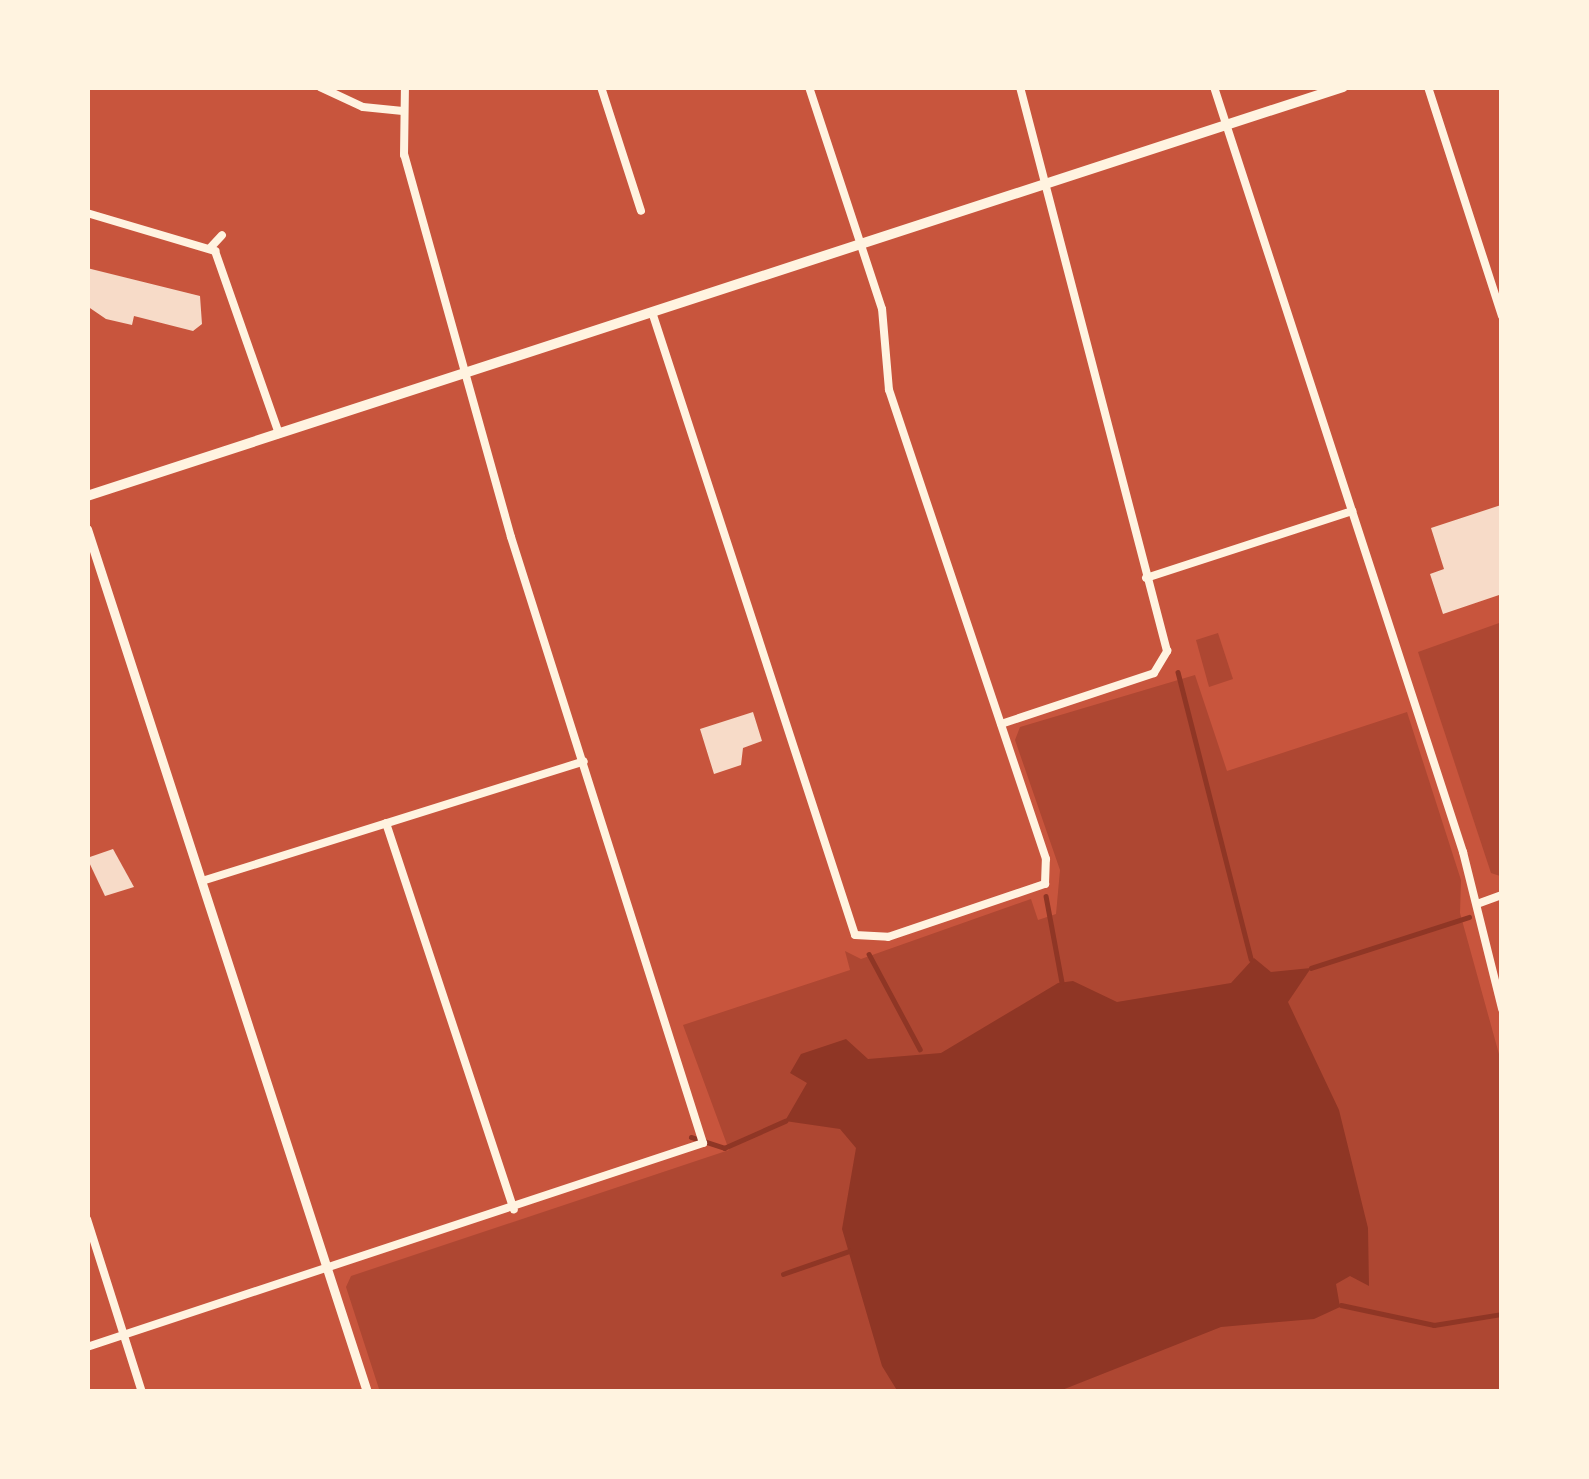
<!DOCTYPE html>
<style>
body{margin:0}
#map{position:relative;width:1589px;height:1479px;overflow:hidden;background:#c8553d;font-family:"Sofia Sans Condensed",sans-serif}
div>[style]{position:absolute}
.green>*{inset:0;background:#ae4732}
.water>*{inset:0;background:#8f3625}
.stream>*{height:4.5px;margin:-2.25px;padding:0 2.25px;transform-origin:2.25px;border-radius:2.25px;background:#8f3625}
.building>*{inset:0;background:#f7dbc8}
.minor>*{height:8px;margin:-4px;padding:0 4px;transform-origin:4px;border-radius:4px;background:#fff3e0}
.tertiary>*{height:9px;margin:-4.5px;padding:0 4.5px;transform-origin:4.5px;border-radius:4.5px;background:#fff3e0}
.secondary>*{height:10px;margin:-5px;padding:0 5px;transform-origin:5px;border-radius:5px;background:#fff3e0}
span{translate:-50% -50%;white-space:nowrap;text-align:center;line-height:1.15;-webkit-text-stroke:12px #fff3e0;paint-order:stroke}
.frame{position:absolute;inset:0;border:90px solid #fff3e0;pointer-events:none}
</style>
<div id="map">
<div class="green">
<div style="clip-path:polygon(1502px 622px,1502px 875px,1500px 876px,1491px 873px,1418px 652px)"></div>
<div style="clip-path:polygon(1218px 633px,1233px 679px,1209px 687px,1196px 640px)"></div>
<div style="clip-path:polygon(1195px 675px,1227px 771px,1407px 712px,1461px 880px,1460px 913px,1502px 1065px,1502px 1392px,380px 1392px,346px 1287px,351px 1276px,729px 1150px,683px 1025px,850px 970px,845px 951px,861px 959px,1031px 899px,1038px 920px,1056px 914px,1060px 870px,1015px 740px,1020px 727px)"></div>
</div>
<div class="water">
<div style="clip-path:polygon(1254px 958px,1271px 972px,1311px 968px,1288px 1002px,1339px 1110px,1368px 1228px,1369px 1286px,1350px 1276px,1336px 1284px,1340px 1307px,1314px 1319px,1221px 1327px,1057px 1392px,898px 1392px,882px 1366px,842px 1229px,856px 1148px,840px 1129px,785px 1121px,807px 1083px,790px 1073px,801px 1054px,846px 1039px,868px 1059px,941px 1053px,1058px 983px,1073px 981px,1117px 1002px,1231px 983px)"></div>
</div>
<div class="stream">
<div style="left:1178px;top:672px;width:296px;rotate:75.7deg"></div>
<div style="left:1046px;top:896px;width:87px;rotate:79.5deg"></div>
<div style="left:869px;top:954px;width:108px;rotate:61.8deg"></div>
<div style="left:1311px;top:968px;width:166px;rotate:-17.9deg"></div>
<div style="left:691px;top:1137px;width:35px;rotate:18deg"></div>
<div style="left:724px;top:1148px;width:67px;rotate:-23.9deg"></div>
<div style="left:783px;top:1274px;width:70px;rotate:-19.2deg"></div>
<div style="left:1341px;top:1305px;width:95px;rotate:12.1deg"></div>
<div style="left:1434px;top:1325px;width:69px;rotate:-9.2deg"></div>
</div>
<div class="building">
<div style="clip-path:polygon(87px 268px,200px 296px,202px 324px,193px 331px,134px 316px,132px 325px,106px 319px,87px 306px)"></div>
<div style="clip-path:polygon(1501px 505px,1502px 594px,1443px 614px,1430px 574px,1444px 569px,1431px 528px)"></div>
<div style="clip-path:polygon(753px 712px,762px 741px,743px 748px,741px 765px,714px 774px,700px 729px)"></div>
<div style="clip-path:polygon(113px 849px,134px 887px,105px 896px,87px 858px)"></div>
</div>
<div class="minor">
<div style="left:320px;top:87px;width:47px;rotate:24.9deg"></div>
<div style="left:363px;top:107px;width:40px;rotate:5.7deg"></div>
<div style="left:601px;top:87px;width:130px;rotate:72.1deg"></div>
<div style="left:1214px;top:87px;width:805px;rotate:71.97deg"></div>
<div style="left:1463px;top:852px;width:162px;rotate:76deg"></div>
<div style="left:1428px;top:87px;width:241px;rotate:72.1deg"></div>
<div style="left:87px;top:213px;width:134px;rotate:16.5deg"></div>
<div style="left:215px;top:251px;width:194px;rotate:70.7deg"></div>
<div style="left:211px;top:247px;width:16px;rotate:-47deg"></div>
<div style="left:652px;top:312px;width:655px;rotate:71.95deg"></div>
<div style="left:855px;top:935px;width:33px;rotate:3deg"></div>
<div style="left:888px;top:937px;width:166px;rotate:-18.7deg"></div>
<div style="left:1045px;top:884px;width:25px;rotate:-88deg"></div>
<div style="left:1046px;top:859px;width:495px;rotate:-108.5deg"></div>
<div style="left:889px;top:390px;width:81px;rotate:-94.9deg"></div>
<div style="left:882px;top:309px;width:234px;rotate:-108.2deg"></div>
<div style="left:1146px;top:578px;width:217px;rotate:-18deg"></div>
<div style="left:1001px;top:724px;width:161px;rotate:-18.4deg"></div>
<div style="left:1154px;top:673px;width:26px;rotate:-59deg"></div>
<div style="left:1167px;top:651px;width:583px;rotate:-104.61deg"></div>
<div style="left:386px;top:823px;width:407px;rotate:71.7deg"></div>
<div style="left:202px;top:881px;width:400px;rotate:-17.4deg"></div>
<div style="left:1477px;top:904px;width:27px;rotate:-20deg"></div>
<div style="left:87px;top:1219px;width:182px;rotate:72.4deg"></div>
<div style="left:87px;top:1347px;width:649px;rotate:-18.32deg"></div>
<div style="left:703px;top:1143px;width:636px;rotate:-107.58deg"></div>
<div style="left:511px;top:537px;width:397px;rotate:-105.6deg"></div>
<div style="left:404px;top:155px;width:68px;rotate:-89.2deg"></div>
</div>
<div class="tertiary">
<div style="left:87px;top:529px;width:907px;rotate:72.02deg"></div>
</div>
<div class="secondary">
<div style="left:87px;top:496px;width:1321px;rotate:-18.04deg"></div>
</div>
<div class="frame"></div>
</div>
